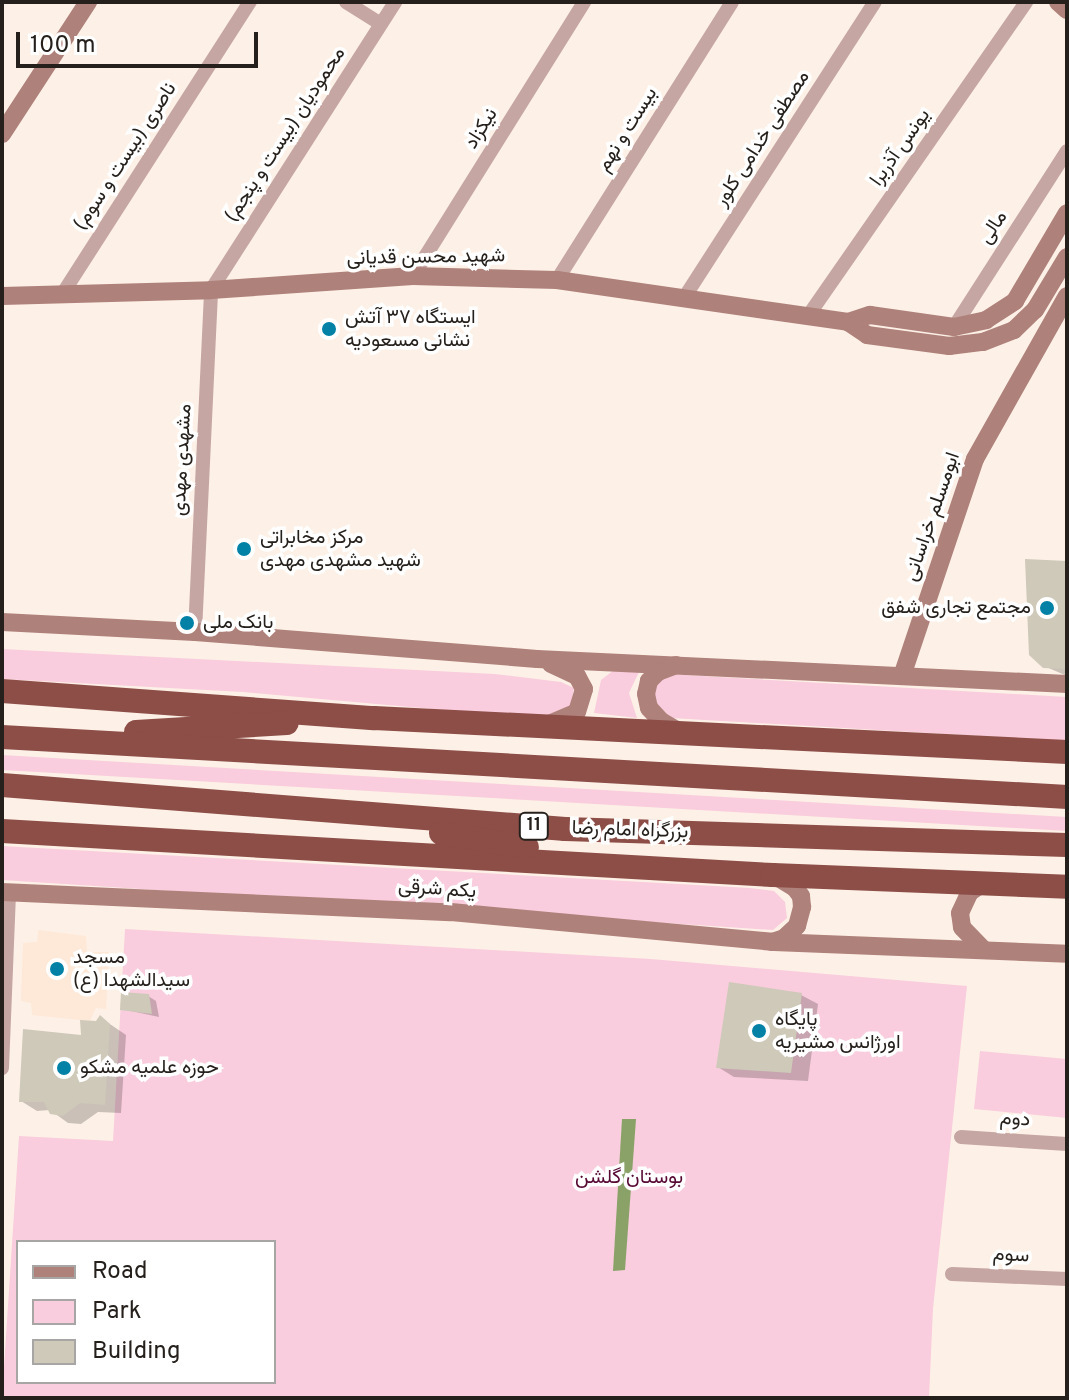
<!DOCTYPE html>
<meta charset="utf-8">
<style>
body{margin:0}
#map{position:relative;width:1069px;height:1400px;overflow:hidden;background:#fdf1e7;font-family:Overpass,Vazirmatn,sans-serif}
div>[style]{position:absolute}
.built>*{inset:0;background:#fee8d7}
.green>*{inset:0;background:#f9cddd}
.water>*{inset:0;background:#8aa268}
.shadow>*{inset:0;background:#0003}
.building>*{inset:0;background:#cec9b8}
.street>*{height:14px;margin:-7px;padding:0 7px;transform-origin:7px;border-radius:7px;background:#c6a6a2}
.secondary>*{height:18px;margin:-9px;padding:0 9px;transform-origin:9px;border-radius:9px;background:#af817b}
.highway>*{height:24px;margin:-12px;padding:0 12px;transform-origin:12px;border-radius:12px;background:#8c4e47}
.dots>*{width:22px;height:22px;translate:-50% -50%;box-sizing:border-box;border:4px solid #fff;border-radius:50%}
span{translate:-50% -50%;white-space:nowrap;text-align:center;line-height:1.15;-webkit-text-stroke:7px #fff;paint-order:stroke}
.shield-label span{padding:2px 6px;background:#fff;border:2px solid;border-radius:6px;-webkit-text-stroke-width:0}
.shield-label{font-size:18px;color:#25201c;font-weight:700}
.street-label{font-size:20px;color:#25201c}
.poi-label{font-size:20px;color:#25201c}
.left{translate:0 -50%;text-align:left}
.right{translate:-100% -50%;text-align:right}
.park-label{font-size:20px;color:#570933}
.frame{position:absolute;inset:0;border:4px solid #25201c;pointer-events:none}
.legend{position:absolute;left:16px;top:1240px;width:260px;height:144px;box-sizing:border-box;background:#fff;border:2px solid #a8a6a4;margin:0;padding:10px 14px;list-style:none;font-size:24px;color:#25201c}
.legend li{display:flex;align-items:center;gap:16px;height:40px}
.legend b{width:40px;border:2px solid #a8a6a4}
.scale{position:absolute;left:16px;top:32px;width:242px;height:36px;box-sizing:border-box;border:4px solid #25201c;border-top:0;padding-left:10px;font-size:24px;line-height:28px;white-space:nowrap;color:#25201c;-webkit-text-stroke:6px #fff;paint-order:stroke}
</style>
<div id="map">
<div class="built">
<div style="clip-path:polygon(38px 930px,86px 936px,87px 952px,109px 952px,106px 1009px,96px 1008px,90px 1021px,32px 1015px,31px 1003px,21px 1001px,23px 943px,37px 942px)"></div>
</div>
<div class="green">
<div style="clip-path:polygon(2px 649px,495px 674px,561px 682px,574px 688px,571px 708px,559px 716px,533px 718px,243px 692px,2px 679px)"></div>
<div style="clip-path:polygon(614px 670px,639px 672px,629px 693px,637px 718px,594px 713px,601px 680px)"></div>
<div style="clip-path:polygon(666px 674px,1067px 697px,1067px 741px,671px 718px,657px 704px,653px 691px)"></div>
<div style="clip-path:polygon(2px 755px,1067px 817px,1067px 831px,2px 770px)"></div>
<div style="clip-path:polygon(2px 846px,750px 888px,774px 891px,785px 902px,787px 918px,773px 930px,2px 880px)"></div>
<div style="clip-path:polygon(evenodd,125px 929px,651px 959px,967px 986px,933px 1309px,929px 1398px,2px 1398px,19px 1136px,113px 1141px,125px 929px,18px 1242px,274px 1242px,274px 1382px,18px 1382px,18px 1242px)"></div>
<div style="clip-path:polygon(980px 1051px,1067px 1059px,1067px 1118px,974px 1109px)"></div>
</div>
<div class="water">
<div style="clip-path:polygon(622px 1119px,636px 1119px,625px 1270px,613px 1271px)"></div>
</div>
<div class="shadow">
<div style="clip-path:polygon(1067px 563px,1067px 676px,1044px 666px)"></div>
<div style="clip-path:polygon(801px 995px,818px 1004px,808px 1081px,734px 1077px,718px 1067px)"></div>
<div style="clip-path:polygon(148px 996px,156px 1001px,159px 1017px,122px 1009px)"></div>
<div style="clip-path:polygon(101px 1018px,126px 1035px,121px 1113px,98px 1112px,81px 1124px,68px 1123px,50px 1110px,37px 1111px,21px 1101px)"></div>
</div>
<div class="building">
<div style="clip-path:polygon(1025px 559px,1067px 561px,1067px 669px,1043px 668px,1029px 655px)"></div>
<div style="clip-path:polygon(729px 982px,802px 993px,791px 1073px,716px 1068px)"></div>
<div style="clip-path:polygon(121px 992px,149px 994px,152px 1014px,120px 1010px)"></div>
<div style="clip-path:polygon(100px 1015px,110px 1024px,105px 1105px,80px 1103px,63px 1116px,50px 1114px,44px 1102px,19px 1102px,23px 1029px,81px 1035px,80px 1020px,96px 1021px)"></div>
</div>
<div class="street">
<div style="left:346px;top:2px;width:41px;rotate:32.2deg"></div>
<div style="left:413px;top:276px;width:323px;rotate:-58deg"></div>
<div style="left:557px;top:280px;width:328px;rotate:-57.8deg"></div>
<div style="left:63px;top:293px;width:346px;rotate:-57.3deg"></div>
<div style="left:684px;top:298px;width:352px;rotate:-57.2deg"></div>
<div style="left:808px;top:316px;width:382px;rotate:-55.2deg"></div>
<div style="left:954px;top:327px;width:209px;rotate:-57.3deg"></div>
<div style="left:195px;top:632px;width:342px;rotate:-87.3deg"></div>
<div style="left:211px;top:290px;width:342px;rotate:-57.4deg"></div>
<div style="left:2px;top:1068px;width:176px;rotate:-87.7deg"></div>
<div style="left:961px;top:1137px;width:106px;rotate:3.8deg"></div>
<div style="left:952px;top:1274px;width:115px;rotate:2.5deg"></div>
</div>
<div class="secondary">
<div style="left:1058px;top:2px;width:12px;rotate:42deg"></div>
<div style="left:2px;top:134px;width:158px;rotate:-56.9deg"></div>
<div style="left:2px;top:296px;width:209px;rotate:-1.6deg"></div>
<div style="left:211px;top:290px;width:202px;rotate:-4deg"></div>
<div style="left:413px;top:276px;width:144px;rotate:1.6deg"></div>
<div style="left:557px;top:280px;width:294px;rotate:8.2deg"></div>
<div style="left:848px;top:322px;width:23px;rotate:34deg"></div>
<div style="left:867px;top:335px;width:83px;rotate:7.6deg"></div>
<div style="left:949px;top:346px;width:34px;rotate:-7deg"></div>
<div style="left:983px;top:342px;width:33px;rotate:-21deg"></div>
<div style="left:1014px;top:330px;width:29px;rotate:-44deg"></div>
<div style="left:1035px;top:310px;width:62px;rotate:-58.9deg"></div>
<div style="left:848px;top:322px;width:23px;rotate:-18deg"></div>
<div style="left:870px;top:315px;width:85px;rotate:8.1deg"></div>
<div style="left:954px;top:327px;width:33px;rotate:-12deg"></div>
<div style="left:986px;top:320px;width:35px;rotate:-33deg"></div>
<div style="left:1015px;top:301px;width:102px;rotate:-59.4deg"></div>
<div style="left:2px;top:622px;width:193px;rotate:3deg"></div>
<div style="left:195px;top:632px;width:343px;rotate:4.5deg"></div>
<div style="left:537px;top:659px;width:531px;rotate:2.7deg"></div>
<div style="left:676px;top:665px;width:19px;rotate:159deg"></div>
<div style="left:658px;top:672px;width:13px;rotate:135deg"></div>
<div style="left:649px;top:681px;width:13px;rotate:103deg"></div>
<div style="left:646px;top:694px;width:14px;rotate:78deg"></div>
<div style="left:649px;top:708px;width:18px;rotate:47deg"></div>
<div style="left:661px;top:721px;width:20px;rotate:30deg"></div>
<div style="left:902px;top:676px;width:229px;rotate:-71.4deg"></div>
<div style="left:975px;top:459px;width:187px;rotate:-60.6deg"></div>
<div style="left:549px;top:724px;width:30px;rotate:-23deg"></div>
<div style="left:577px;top:712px;width:24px;rotate:-73deg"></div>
<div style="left:584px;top:689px;width:15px;rotate:-118deg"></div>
<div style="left:577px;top:676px;width:29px;rotate:-155deg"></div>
<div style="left:2px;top:892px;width:449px;rotate:2.6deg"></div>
<div style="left:451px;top:912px;width:322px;rotate:5.3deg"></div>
<div style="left:772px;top:942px;width:13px;rotate:-18deg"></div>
<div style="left:784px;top:938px;width:18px;rotate:-43deg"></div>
<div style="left:797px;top:926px;width:20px;rotate:-75deg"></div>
<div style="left:802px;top:907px;width:11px;rotate:-95deg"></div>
<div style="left:801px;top:896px;width:10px;rotate:-127deg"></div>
<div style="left:795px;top:888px;width:23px;rotate:-149deg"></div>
<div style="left:774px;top:942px;width:293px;rotate:2.3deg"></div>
<div style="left:982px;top:948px;width:29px;rotate:-134deg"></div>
<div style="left:962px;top:927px;width:14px;rotate:-98deg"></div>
<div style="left:960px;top:913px;width:23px;rotate:-65deg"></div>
<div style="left:970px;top:892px;width:14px;rotate:-34deg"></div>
</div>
<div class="highway">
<div style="left:2px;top:691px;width:373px;rotate:4.2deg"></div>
<div style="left:374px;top:718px;width:694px;rotate:2.81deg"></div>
<div style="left:136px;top:732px;width:151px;rotate:-3.4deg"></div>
<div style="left:2px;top:737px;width:1067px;rotate:3.22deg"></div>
<div style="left:2px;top:785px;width:565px;rotate:4.47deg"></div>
<div style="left:565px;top:829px;width:502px;rotate:1.83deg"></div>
<div style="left:2px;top:831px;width:772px;rotate:3.27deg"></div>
<div style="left:773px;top:875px;width:294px;rotate:2.3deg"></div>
<div style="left:441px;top:833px;width:87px;rotate:9.2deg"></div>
</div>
<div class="dots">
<div style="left:329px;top:329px;background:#0081a5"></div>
<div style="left:244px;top:549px;background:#0081a5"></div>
<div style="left:1047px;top:608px;background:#0081a5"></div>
<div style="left:187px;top:623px;background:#0081a5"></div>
<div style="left:57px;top:969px;background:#0081a5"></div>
<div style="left:759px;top:1031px;background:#0081a5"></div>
<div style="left:64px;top:1068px;background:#0081a5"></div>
</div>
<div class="shield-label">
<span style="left:534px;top:826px">11</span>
</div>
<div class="street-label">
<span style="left:482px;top:129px;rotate:-58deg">نیکزاد</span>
<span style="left:628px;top:130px;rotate:-58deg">بیست و نهم</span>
<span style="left:286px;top:135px;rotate:-57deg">محمودیان (بیست و پنجم)</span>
<span style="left:763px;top:139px;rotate:-57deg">مصطفی خدامی کلور</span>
<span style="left:901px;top:148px;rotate:-55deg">یونس آذربرا</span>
<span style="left:126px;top:157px;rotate:-57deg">ناصری (بیست و سوم)</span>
<span style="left:994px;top:228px;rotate:-57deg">مالی</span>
<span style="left:426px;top:258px;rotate:-1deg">شهید محسن قدیانی</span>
<span style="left:183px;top:460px;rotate:-87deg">مشهدی مهدی</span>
<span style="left:933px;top:517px;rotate:-71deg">ابومسلم خراسانی</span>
<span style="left:630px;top:831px;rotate:2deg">بزرگراه امام رضا</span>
<span style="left:437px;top:890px;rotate:4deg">یکم شرقی</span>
<span style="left:1015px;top:1120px;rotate:4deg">دوم</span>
<span style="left:1011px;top:1256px;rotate:3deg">سوم</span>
</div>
<div class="poi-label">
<span class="left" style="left:345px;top:330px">ایستگاه ۳۷ آتش<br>نشانی مسعودیه</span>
<span class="left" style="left:260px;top:550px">مرکز مخابراتی<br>شهید مشهدی مهدی</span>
<span class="right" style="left:1031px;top:608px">مجتمع تجاری شفق</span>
<span class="left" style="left:203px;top:623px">بانک ملی</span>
<span class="left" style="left:73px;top:970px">مسجد<br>سیدالشهدا (ع)</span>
<span class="left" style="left:775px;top:1032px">پایگاه<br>اورژانس مشیریه</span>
<span class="left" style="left:80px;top:1068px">حوزه علمیه مشکو</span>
</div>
<div class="park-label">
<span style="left:629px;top:1178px">بوستان گلشن</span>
</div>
<div class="frame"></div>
<ul class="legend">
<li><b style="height:10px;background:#af817b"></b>Road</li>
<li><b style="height:22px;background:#f9cddd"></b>Park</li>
<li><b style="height:22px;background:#cec9b8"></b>Building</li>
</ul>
<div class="scale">100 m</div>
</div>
